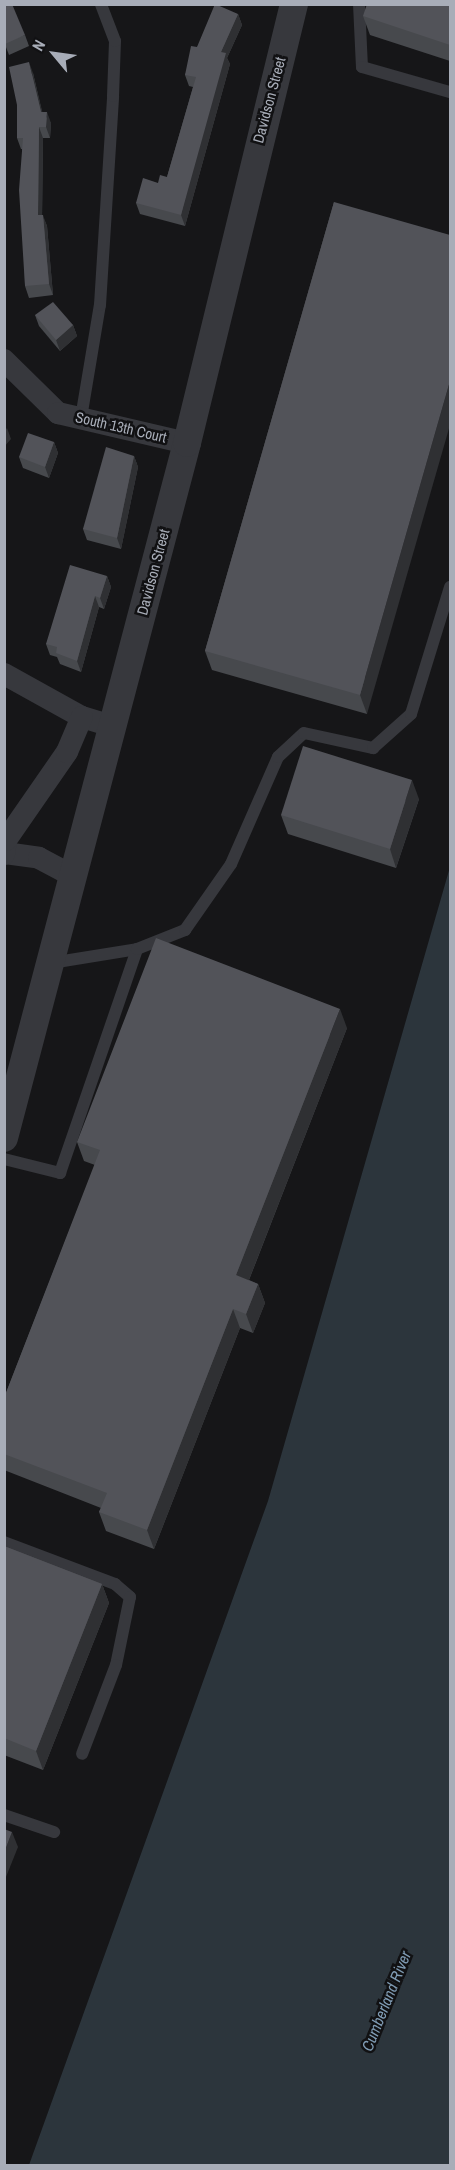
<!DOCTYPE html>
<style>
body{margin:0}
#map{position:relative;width:455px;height:2170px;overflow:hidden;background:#161618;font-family:"Archivo Narrow",sans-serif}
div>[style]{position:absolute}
.water>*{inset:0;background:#2c353c}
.service>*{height:12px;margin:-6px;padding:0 6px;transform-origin:6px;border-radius:6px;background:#37383d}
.minor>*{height:22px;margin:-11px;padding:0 11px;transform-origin:11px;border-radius:11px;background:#37383d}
.tertiary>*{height:28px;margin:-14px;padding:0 14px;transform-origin:14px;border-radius:14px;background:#37383d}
.wall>*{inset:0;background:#47494d}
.shaded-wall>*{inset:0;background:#2f3033}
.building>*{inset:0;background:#525359}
span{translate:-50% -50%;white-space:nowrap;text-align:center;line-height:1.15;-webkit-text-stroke:5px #111113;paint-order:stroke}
.street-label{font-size:15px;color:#a8adb8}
.water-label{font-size:16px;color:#7f9bb3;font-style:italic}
.frame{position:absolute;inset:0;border:6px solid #a8adb8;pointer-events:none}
.north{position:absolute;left:24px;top:24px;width:60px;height:60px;-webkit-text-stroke:4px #111113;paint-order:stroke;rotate:299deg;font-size:16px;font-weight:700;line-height:24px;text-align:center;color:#a8adb8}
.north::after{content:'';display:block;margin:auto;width:21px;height:27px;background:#a8adb8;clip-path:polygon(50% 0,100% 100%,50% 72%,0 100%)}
</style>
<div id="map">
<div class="water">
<div style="clip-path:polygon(450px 867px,450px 2165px,29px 2165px,268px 1501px)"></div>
</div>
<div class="service">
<div style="left:359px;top:4px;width:63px;rotate:87.3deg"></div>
<div style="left:362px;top:67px;width:91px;rotate:15.9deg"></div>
<div style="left:81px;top:418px;width:115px;rotate:-80.5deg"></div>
<div style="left:100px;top:305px;width:209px;rotate:-86.4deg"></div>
<div style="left:113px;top:96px;width:55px;rotate:-87.9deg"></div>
<div style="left:115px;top:41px;width:40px;rotate:-111deg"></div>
<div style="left:51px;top:963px;width:87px;rotate:-9.2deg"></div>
<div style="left:4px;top:1159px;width:58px;rotate:14deg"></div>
<div style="left:60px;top:1173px;width:237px;rotate:-71deg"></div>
<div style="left:137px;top:949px;width:52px;rotate:-21.6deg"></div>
<div style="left:185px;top:930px;width:80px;rotate:-55.1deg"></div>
<div style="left:231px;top:864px;width:117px;rotate:-66.3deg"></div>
<div style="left:278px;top:757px;width:35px;rotate:-43deg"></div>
<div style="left:304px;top:733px;width:71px;rotate:12.3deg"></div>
<div style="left:373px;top:748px;width:51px;rotate:-41.8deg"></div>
<div style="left:411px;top:714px;width:133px;rotate:-72.9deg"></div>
<div style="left:4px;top:1542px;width:119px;rotate:20.7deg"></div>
<div style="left:115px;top:1584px;width:20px;rotate:41deg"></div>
<div style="left:130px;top:1597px;width:69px;rotate:101.6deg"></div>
<div style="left:116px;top:1665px;width:95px;rotate:110.9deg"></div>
<div style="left:4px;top:1815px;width:53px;rotate:18.8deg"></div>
</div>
<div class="minor">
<div style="left:4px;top:360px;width:76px;rotate:44.5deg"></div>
<div style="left:58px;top:413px;width:132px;rotate:13.1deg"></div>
<div style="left:4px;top:674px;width:89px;rotate:28.9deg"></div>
<div style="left:82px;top:717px;width:31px;rotate:17deg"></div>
<div style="left:5px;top:853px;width:34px;rotate:8deg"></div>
<div style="left:39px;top:858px;width:40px;rotate:28deg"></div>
<div style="left:4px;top:854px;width:14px;rotate:-82deg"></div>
<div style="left:6px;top:840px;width:107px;rotate:-55.3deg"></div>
<div style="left:67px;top:752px;width:38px;rotate:-67deg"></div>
</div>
<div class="tertiary">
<div style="left:4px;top:1138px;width:719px;rotate:-75.25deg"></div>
<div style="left:187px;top:443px;width:452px;rotate:-76.3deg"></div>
</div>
<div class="wall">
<div style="clip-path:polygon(450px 4px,450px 61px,370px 35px,363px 16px)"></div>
<div style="clip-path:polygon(238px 14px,242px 25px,227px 58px,230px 64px,185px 226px,140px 214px,136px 203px,158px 183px,167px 177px,193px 87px,189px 86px,185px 75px,197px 47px)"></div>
<div style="clip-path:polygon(25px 35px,29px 46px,9px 55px,4px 42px)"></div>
<div style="clip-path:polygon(33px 73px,42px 112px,51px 123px,50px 138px,43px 138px,42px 215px,47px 226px,53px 295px,29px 298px,25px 286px,22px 149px,21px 149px,17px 138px)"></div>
<div style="clip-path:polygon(334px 202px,367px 714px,212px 670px,205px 651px)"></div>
<div style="clip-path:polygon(35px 315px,73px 325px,77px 336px,60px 351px,39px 326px)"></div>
<div style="clip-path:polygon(54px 442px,58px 453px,49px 478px,23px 468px,19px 457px)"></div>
<div style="clip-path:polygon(134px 456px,138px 467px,121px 549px,87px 540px,83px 529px)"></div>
<div style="clip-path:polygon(107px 576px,111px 587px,104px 609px,99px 607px,81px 672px,60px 664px,57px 657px,50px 655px,46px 644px)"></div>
<div style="clip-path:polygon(419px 799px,396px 868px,288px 834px,281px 815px)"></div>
<div style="clip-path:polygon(347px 1028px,249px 1280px,258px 1284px,265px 1303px,253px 1333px,240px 1328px,154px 1549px,106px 1531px,99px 1512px,101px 1508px,4px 1470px,4px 1398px,95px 1165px,84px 1161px,77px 1142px)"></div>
<div style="clip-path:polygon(4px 1546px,102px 1584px,109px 1603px,43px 1770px,4px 1755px)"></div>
</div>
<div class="shaded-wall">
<div style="clip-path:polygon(238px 14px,242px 25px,227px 58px,230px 64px,185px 226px,181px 215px,221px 52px)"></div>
<div style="clip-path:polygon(29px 62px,33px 73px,45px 123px,41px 112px)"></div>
<div style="clip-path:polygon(47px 112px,51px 123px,50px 138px,46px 127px)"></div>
<div style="clip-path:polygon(39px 127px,43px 138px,42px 226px,38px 215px)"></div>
<div style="clip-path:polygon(43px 215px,47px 226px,53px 295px,49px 284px)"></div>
<div style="clip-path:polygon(73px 325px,77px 336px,60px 351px,56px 340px)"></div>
<div style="clip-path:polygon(450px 381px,450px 425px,367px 714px,360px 695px)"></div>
<div style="clip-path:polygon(7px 428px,11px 439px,4px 447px,4px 432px)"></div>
<div style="clip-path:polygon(54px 442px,58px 453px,49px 478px,45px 467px)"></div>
<div style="clip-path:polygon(134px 456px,138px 467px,121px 549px,117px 538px)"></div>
<div style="clip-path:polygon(107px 576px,111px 587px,104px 609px,100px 598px)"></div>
<div style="clip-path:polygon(95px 596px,99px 607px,81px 672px,77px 661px)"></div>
<div style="clip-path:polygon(412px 780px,419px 799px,396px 868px,390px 849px)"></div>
<div style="clip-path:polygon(340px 1009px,347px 1028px,243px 1295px,236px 1275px)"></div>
<div style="clip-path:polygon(258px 1284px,265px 1303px,253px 1333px,246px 1314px)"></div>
<div style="clip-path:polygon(233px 1309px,240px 1328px,154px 1549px,147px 1530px)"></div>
<div style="clip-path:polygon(102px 1584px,109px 1603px,43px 1770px,36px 1751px)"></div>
<div style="clip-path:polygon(12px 1832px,18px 1847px,4px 1882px,4px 1853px)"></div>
</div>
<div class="building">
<div style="clip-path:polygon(4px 4px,12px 4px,25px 35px,5px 44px)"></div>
<div style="clip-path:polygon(215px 4px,238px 14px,221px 52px,226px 53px,181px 215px,136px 203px,143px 178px,158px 183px,160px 175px,167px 177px,196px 77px,185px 75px,191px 46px,197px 47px)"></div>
<div style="clip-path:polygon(367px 4px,450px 4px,450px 45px,363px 16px)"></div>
<div style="clip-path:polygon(29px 62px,41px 112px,47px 112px,46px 127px,39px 127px,38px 215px,43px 215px,49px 284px,25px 286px,19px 190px,23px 138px,17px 138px,17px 105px,9px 67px)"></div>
<div style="clip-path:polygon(334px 202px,450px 235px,450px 381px,360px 695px,205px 651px)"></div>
<div style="clip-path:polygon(53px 302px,73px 325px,56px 340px,35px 315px)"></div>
<div style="clip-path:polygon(28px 433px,54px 442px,45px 467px,19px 457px)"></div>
<div style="clip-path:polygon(106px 447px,134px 456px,117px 538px,83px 529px)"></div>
<div style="clip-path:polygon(70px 565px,107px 576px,100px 598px,95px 596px,77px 661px,56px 653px,57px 647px,46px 644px)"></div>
<div style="clip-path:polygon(303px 746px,412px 780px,390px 849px,281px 815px)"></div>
<div style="clip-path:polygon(156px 938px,340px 1009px,236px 1275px,258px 1284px,246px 1314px,233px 1309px,147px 1530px,99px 1512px,107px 1493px,4px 1454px,4px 1398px,100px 1150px,77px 1142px)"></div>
<div style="clip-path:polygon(4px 1546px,102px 1584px,36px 1751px,4px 1738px)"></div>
<div style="clip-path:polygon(4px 1829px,12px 1832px,4px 1853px)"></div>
</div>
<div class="street-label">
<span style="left:269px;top:100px;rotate:-75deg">Davidson Street</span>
<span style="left:121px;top:427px;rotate:13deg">South 13th Court</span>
<span style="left:153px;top:572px;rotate:-75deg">Davidson Street</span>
</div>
<div class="water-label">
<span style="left:386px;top:2001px;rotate:-68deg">Cumberland River</span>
</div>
<div class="frame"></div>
<div class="north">N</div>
</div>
